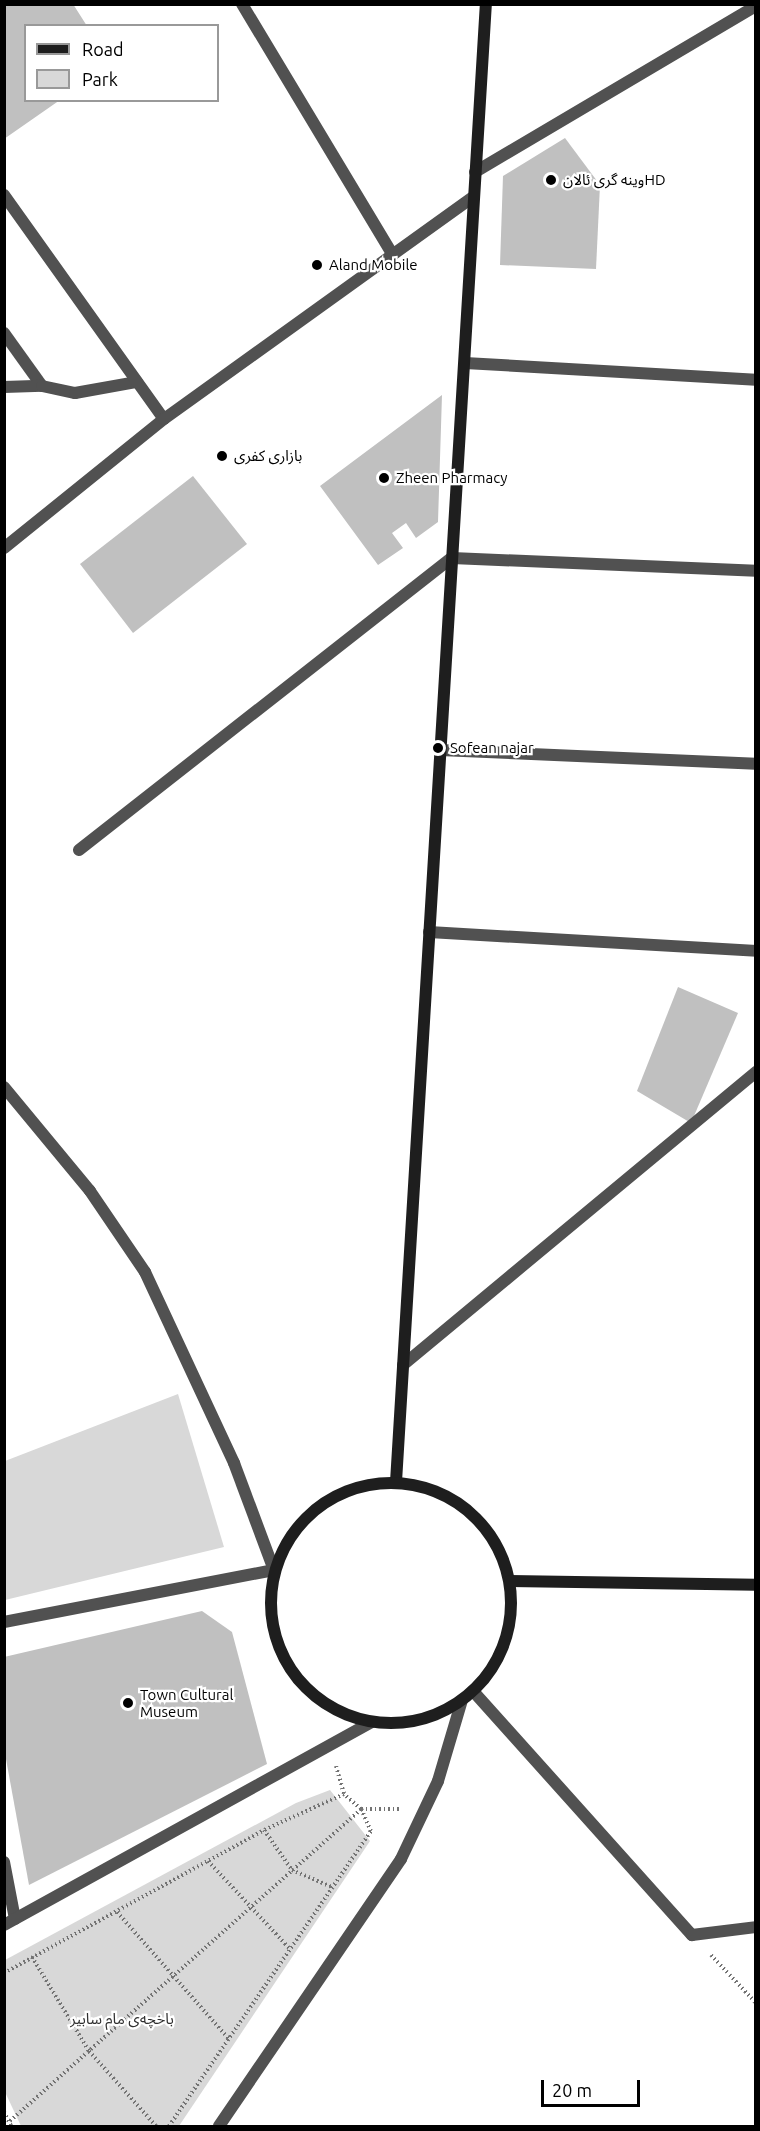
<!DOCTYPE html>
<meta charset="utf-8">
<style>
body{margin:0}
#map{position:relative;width:760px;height:2131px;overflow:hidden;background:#fff;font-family:Ubuntu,"Noto Sans Arabic",sans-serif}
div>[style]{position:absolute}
.green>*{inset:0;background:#d8d8d8}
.building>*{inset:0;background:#c0c0c0}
.path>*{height:4px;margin-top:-2px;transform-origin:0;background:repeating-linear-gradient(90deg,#737373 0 1.5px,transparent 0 4.5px)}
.service>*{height:12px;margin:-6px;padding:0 6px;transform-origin:6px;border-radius:6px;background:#515151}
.minor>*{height:12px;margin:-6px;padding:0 6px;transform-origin:6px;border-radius:6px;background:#515151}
.tertiary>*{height:12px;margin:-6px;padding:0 6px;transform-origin:6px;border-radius:6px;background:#515151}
.secondary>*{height:12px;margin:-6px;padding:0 6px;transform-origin:6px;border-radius:6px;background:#1e1e1e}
.secondary>.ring{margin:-6px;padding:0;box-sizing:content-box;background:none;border:12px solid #1e1e1e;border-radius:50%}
.dots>*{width:16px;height:16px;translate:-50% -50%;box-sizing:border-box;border:3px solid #fff;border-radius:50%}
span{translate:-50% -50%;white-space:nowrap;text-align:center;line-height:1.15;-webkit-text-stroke:4.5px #fff;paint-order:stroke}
.poi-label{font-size:15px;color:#000}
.left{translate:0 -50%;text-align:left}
.park-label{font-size:15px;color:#2f2f2f}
.frame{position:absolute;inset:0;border:6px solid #000;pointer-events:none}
.legend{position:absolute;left:24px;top:24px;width:195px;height:78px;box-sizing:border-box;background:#fff;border:2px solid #999;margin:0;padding:8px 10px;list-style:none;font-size:18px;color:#000}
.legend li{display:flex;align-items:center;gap:12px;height:30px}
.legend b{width:30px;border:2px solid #999}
.scale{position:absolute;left:541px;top:2080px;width:99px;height:27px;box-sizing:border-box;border:3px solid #000;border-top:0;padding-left:8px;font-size:18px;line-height:21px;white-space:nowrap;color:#000;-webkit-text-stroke:4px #fff;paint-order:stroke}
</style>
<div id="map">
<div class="green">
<div style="clip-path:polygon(178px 1394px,224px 1547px,5px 1600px,5px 1461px)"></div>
<div style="clip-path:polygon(330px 1790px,370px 1841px,179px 2126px,21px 2126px,5px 2092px,5px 1960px,296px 1803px)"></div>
</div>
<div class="building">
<div style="clip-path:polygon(4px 4px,73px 4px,87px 26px,26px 26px,26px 100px,60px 100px,4px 139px)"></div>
<div style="clip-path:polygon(565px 138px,600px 185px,596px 269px,500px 265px,503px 176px)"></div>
<div style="clip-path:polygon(442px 395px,438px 522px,416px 538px,406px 523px,392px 533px,403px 548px,378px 565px,320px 486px)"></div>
<div style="clip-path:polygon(193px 476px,247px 544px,133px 633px,80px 564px)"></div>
<div style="clip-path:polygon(678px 987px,738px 1013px,691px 1123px,637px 1091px)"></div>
<div style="clip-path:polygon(202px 1611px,232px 1632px,267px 1764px,29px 1885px,4px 1748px,4px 1657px)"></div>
</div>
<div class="path">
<div style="left:336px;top:1766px;width:29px;rotate:74deg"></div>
<div style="left:208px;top:1861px;width:120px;rotate:47deg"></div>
<div style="left:117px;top:1912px;width:169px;rotate:48.6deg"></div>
<div style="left:711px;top:1955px;width:66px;rotate:46.8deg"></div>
<div style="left:32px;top:1957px;width:110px;rotate:58.8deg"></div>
<div style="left:89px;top:2051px;width:101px;rotate:48.2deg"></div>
<div style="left:4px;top:1973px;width:297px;rotate:-28.8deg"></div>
<div style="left:4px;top:2112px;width:16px;rotate:63deg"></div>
<div style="left:10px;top:2121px;width:470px;rotate:-41.6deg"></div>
<div style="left:361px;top:1809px;width:40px"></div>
<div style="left:169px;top:2126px;width:358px;rotate:-55.6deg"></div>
<div style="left:371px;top:1831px;width:24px;rotate:-114deg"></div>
<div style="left:361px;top:1809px;width:23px;rotate:-139deg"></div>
<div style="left:344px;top:1794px;width:88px;rotate:155.8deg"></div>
<div style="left:264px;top:1830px;width:49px;rotate:55deg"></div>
<div style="left:292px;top:1870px;width:43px;rotate:23deg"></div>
</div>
<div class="service">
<div style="left:4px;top:333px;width:65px;rotate:54.4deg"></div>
<div style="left:4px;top:387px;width:38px;rotate:-2deg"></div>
<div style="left:42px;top:386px;width:34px;rotate:12deg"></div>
<div style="left:75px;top:393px;width:63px;rotate:-10.1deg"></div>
<div style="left:79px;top:850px;width:474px;rotate:-38.1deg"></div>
</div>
<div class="minor">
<div style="left:242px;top:4px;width:293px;rotate:59deg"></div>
<div style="left:475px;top:172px;width:326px;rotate:-30.6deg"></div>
<div style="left:4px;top:195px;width:275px;rotate:54.5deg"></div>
<div style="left:465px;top:363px;width:291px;rotate:3.3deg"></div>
<div style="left:4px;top:548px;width:206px;rotate:-38.9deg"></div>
<div style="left:164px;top:419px;width:379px;rotate:-35.7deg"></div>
<div style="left:452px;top:558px;width:304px;rotate:2.4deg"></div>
<div style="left:440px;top:750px;width:316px;rotate:2.5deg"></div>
<div style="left:429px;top:932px;width:328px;rotate:3.3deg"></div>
<div style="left:403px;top:1365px;width:459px;rotate:-39.7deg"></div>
<div style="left:4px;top:1622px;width:275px;rotate:-10.9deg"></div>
<div style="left:473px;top:1691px;width:328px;rotate:48.1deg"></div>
<div style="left:692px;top:1935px;width:64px;rotate:-7.1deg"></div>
<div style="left:4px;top:1862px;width:58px;rotate:79.1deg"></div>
<div style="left:4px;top:1925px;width:420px;rotate:-28.9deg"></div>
</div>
<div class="tertiary">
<div style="left:4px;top:1087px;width:135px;rotate:50.4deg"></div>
<div style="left:90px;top:1191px;width:98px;rotate:55.8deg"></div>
<div style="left:145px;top:1272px;width:211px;rotate:65deg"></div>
<div style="left:234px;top:1463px;width:114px;rotate:69.5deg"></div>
<div style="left:219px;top:2126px;width:323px;rotate:-55.7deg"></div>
<div style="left:401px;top:1859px;width:86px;rotate:-64.6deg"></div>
<div style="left:438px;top:1781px;width:84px;rotate:-73.5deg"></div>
</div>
<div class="secondary">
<div style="left:396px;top:1482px;width:1481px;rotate:-86.52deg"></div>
<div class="ring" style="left:271px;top:1483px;width:228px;height:228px"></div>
<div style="left:510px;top:1581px;width:246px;rotate:0.9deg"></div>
</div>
<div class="dots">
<div style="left:551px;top:180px;background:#000"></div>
<div style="left:317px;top:265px;background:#000"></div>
<div style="left:222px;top:456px;background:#000"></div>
<div style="left:384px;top:478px;background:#000"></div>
<div style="left:438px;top:748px;background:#000"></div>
<div style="left:128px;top:1703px;background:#000"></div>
</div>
<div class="poi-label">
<span class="left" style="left:563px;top:180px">وينه گری ئالانHD</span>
<span class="left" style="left:329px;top:265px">Aland Mobile</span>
<span class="left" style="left:234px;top:456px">بازاری کفری</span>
<span class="left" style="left:396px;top:478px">Zheen Pharmacy</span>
<span class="left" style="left:450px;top:748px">Sofean najar</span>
<span class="left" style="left:140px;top:1703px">Town Cultural<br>Museum</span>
</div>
<div class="park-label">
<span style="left:122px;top:2019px">باخچەی مام سابیر</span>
</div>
<div class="frame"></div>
<ul class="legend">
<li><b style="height:8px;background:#1e1e1e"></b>Road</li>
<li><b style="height:16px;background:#d8d8d8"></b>Park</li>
</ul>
<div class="scale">20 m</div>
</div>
